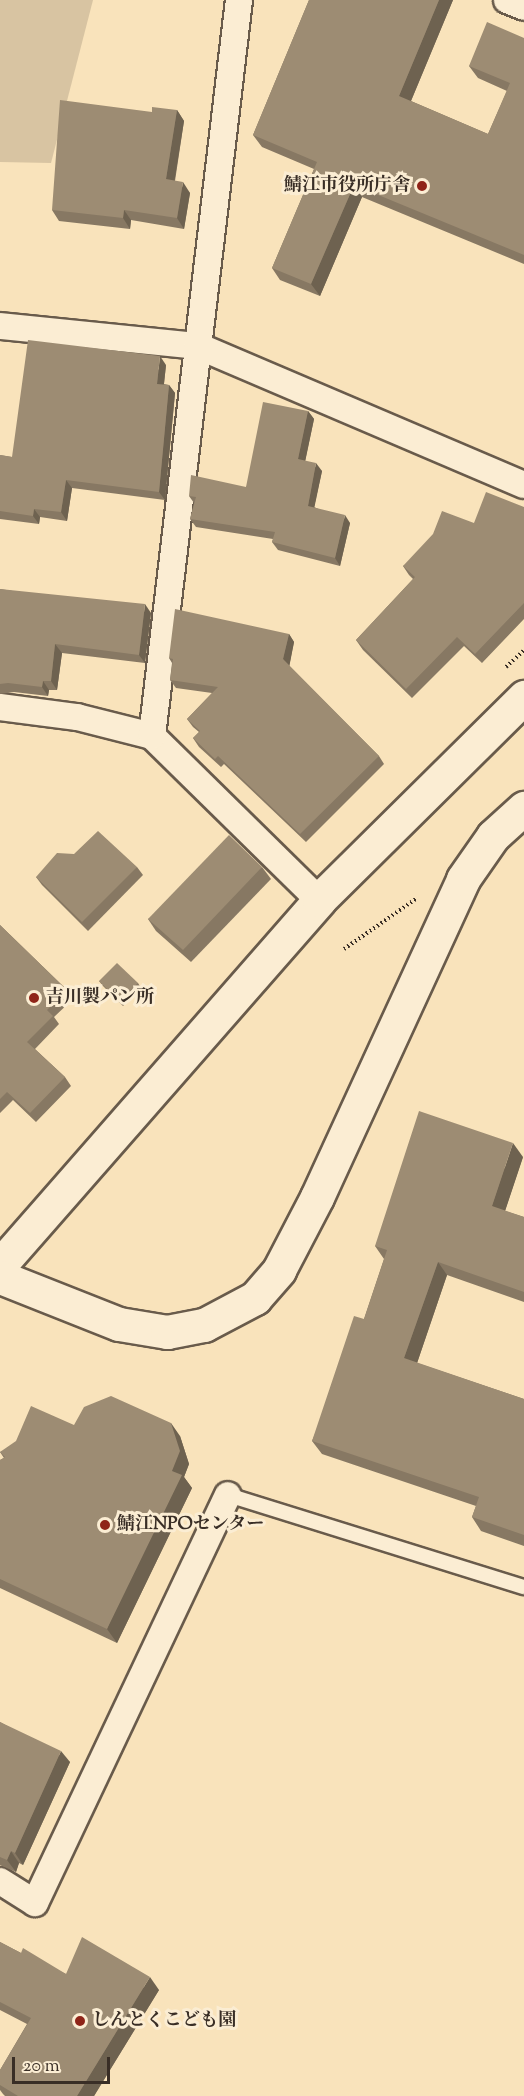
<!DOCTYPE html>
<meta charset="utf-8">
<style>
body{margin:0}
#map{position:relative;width:524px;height:2096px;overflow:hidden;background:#f9e3bb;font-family:"Sorts Mill Goudy","Noto Serif JP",serif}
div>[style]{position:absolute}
.green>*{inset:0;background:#d8c4a2}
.path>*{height:4px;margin-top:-2px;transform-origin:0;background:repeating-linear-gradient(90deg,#392e26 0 1.5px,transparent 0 4.5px)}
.roads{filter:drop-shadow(2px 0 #695b4b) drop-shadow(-2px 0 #695b4b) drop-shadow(0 2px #695b4b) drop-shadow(0 -2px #695b4b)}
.lane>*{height:14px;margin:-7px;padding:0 7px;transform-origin:7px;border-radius:7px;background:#fbedd3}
.street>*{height:26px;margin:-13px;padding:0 13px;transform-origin:13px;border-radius:13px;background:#fbedd3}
.secondary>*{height:33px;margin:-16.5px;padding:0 16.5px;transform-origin:16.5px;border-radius:16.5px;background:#fbedd3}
.wall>*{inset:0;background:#877863}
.shaded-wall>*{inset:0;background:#6e6250}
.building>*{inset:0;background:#9d8c73}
.dots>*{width:16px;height:16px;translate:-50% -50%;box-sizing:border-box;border:3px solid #fbedd3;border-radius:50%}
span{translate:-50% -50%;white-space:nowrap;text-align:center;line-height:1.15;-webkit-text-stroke:6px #fbedd3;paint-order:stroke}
.poi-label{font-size:18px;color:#392e26;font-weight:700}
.right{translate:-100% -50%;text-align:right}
.left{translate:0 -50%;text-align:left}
.scale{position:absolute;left:12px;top:2057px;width:98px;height:27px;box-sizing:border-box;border:3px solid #392e26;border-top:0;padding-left:8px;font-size:18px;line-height:21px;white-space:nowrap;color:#392e26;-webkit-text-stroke:4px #fbedd3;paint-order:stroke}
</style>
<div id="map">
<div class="green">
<div style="clip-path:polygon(0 0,93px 0,51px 163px,0 162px)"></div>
</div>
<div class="path">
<div style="left:506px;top:667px;width:25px;rotate:-43deg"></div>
<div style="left:344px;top:949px;width:89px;rotate:-34.9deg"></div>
</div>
<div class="roads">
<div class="lane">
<div style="left:228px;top:1495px;width:310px;rotate:17.3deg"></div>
</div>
<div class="street">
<div style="left:507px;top:0;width:18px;rotate:22deg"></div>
<div style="left:0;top:326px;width:199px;rotate:5.8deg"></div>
<div style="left:198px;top:346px;width:354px;rotate:23.1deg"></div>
<div style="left:0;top:707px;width:78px;rotate:7.4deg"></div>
<div style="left:77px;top:717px;width:77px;rotate:14.2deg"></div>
<div style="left:152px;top:736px;width:234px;rotate:44.5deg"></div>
<div style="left:152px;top:736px;width:741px;rotate:-83.26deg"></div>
<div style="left:0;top:1881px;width:41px;rotate:32.2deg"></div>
<div style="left:35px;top:1903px;width:451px;rotate:-64.7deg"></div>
</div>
<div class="secondary">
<div style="left:0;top:1265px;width:485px;rotate:-48.8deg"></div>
<div style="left:319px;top:900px;width:289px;rotate:-44.7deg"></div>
<div style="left:0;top:1277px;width:128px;rotate:21.6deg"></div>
<div style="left:119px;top:1324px;width:49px;rotate:9.5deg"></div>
<div style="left:167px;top:1332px;width:38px;rotate:-11deg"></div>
<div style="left:204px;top:1325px;width:58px;rotate:-27.9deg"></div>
<div style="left:255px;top:1298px;width:37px;rotate:-49deg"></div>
<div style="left:279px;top:1270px;width:82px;rotate:-62.5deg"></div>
<div style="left:317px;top:1197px;width:350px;rotate:-65.3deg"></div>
<div style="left:463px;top:879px;width:52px;rotate:-55.1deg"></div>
<div style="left:493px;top:836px;width:42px;rotate:-42.1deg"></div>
</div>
</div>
<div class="wall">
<div style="clip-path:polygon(309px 0,453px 0,411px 101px,488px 134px,507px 91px,478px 78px,469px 66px,524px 38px,524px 264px,362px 197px,320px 296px,280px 280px,272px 268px,314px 169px,262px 147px,253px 135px)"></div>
<div style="clip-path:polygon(177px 110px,184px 121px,175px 181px,190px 193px,184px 229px,131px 220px,130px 229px,59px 221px,52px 210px,152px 112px)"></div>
<div style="clip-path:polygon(166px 365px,164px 384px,169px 385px,175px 393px,165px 500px,72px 488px,67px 521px,40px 517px,39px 524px,0 519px,0 455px,12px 457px)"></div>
<div style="clip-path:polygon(308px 411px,314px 419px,305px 461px,322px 471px,314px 507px,350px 523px,340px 566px,278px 550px,272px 542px,273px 539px,196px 527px,190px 519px,194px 503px,189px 496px,246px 487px)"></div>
<div style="clip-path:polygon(524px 507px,524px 619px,482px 663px,464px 646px,412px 698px,363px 650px,356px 640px,413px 579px,409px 575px,403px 566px,474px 523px)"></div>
<div style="clip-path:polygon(0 589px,151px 613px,145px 663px,62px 653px,57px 690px,49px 690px,48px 696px,14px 692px,0 694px)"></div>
<div style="clip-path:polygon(289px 634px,294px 642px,289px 666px,379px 756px,384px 764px,306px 842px,224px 764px,221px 767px,199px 747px,193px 738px,199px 732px,193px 727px,187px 719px,212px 693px,176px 688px,170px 680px,172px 663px,169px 658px)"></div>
<div style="clip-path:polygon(137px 867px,143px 875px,88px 931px,42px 885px,36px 877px)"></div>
<div style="clip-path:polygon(262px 867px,271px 879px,191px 962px,156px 931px,148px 919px)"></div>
<div style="clip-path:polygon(0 925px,67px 990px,73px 999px,54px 1017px,59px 1024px,35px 1049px,65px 1077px,71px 1086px,36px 1122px,13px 1100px,0 1113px)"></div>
<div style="clip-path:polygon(99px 981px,138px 983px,141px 988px,123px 1006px,103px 986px)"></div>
<div style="clip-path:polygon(523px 1157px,505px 1211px,524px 1217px,524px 1302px,447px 1275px,417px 1363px,524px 1399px,524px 1546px,481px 1531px,472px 1517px,476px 1506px,322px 1454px,312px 1441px,364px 1319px,384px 1259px,375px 1246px)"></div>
<div style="clip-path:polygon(74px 1425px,180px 1436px,189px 1464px,184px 1477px,192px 1488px,117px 1643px,0 1588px,0 1460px,4px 1458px,0 1452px)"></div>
<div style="clip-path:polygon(0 1722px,70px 1762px,23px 1865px,19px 1863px,16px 1872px,0 1865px)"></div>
<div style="clip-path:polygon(0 1942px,21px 1953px,66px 1974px,159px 1990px,94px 2096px,5px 2096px,3px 2094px,0 2090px,0 2070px,27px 2024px,0 2010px)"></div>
</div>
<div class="shaded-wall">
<div style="clip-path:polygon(439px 0,453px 0,408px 108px,399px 96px)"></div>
<div style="clip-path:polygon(177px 110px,184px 121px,173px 190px,166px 179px)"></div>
<div style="clip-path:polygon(183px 182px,190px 193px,184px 229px,177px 218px)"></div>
<div style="clip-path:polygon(354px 185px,362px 197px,320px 296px,311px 284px)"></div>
<div style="clip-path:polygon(124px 210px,131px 220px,130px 229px,123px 218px)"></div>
<div style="clip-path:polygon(160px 356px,166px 365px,163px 392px,157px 384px)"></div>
<div style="clip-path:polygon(169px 385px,175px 393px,165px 500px,159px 492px)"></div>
<div style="clip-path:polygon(308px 411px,314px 419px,304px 467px,298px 459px)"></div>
<div style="clip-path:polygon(316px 463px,322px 471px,313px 514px,308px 506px)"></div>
<div style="clip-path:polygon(66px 480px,72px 488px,67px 521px,61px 512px)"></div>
<div style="clip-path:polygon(34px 509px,40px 517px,39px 524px,33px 516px)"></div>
<div style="clip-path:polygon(345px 515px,350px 523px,340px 566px,335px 558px)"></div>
<div style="clip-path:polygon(145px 604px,151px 613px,145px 663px,139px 655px)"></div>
<div style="clip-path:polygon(289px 634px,294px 642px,289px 668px,283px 659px)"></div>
<div style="clip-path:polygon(55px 644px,62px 653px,57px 690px,51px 681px)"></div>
<div style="clip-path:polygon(43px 681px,49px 690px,48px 696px,42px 687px)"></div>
<div style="clip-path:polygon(513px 1143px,523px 1157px,502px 1220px,492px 1206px)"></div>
<div style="clip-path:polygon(438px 1262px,447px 1275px,414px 1372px,404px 1358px)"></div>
<div style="clip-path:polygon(171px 1423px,180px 1436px,189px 1464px,184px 1477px,192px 1488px,117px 1643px,107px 1629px,172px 1471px)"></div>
<div style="clip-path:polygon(61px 1751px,70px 1762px,23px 1865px,15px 1853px)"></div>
<div style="clip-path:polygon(11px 1851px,19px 1863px,16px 1872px,7px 1860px)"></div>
<div style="clip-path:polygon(150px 1977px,159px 1990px,94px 2096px,77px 2096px)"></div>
</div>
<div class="building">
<div style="clip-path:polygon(309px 0,439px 0,399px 96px,488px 134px,510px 83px,469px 66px,487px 22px,524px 38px,524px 255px,354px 185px,311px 284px,272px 268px,317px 162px,253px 135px)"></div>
<div style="clip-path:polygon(60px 100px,152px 112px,152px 107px,177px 110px,166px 179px,183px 182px,177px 218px,124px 210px,123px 218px,52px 210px)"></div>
<div style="clip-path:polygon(28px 340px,160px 356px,157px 384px,169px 385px,159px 492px,66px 480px,61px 512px,34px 509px,33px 516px,0 511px,0 455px,12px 457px)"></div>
<div style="clip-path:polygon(263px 402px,308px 411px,298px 459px,316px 463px,308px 506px,345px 515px,335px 558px,272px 542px,275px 532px,190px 519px,196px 497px,189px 496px,191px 475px,246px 487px)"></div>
<div style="clip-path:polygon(486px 492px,524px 507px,524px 603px,475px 654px,457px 637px,406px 689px,356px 640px,415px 577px,403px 566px,433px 534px,442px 511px,474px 523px)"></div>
<div style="clip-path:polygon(0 589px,145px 604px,139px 655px,55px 644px,51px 681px,43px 681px,42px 687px,8px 683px,0 684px)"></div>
<div style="clip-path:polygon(175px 609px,289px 634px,283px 659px,379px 756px,300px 834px,218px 756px,215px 759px,193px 738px,200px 731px,187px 719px,218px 687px,170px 680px,173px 659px,169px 658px)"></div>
<div style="clip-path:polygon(98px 831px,137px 867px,82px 922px,36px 877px,57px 853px,74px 854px)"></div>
<div style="clip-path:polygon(229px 835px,262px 867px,183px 950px,148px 919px)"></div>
<div style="clip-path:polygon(0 925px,67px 990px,47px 1010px,53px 1016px,27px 1042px,65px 1077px,30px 1113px,7px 1092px,0 1099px)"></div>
<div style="clip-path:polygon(117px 963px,138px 983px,119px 1001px,99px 981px)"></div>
<div style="clip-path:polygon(419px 1111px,513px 1143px,492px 1206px,524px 1217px,524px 1292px,438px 1262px,404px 1358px,524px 1399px,524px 1535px,472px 1517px,479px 1497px,312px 1441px,354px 1316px,364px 1319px,387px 1250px,375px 1246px)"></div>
<div style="clip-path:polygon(111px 1396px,171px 1423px,180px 1451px,172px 1471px,182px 1475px,107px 1629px,0 1579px,0 1460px,5px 1457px,0 1452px,16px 1441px,31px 1406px,74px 1425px,84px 1407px)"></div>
<div style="clip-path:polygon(0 1722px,61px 1751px,15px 1853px,11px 1851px,7px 1860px,0 1857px)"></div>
<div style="clip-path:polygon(82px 1937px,150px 1977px,77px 2096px,18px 2096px,0 2085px,0 2070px,31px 2018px,0 2002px,0 1942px,21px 1953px,23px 1948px,66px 1974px)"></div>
</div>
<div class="dots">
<div style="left:422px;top:186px;background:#8f2418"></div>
<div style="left:34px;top:998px;background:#8f2418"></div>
<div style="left:105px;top:1525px;background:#8f2418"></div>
<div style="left:80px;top:2021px;background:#8f2418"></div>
</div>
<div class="poi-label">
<span class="right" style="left:410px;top:186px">鯖江市役所庁舎</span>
<span class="left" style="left:46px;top:998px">吉川製パン所</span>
<span class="left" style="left:117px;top:1525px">鯖江NPOセンター</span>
<span class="left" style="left:92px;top:2021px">しんとくこども園</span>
</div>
<div class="scale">20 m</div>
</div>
